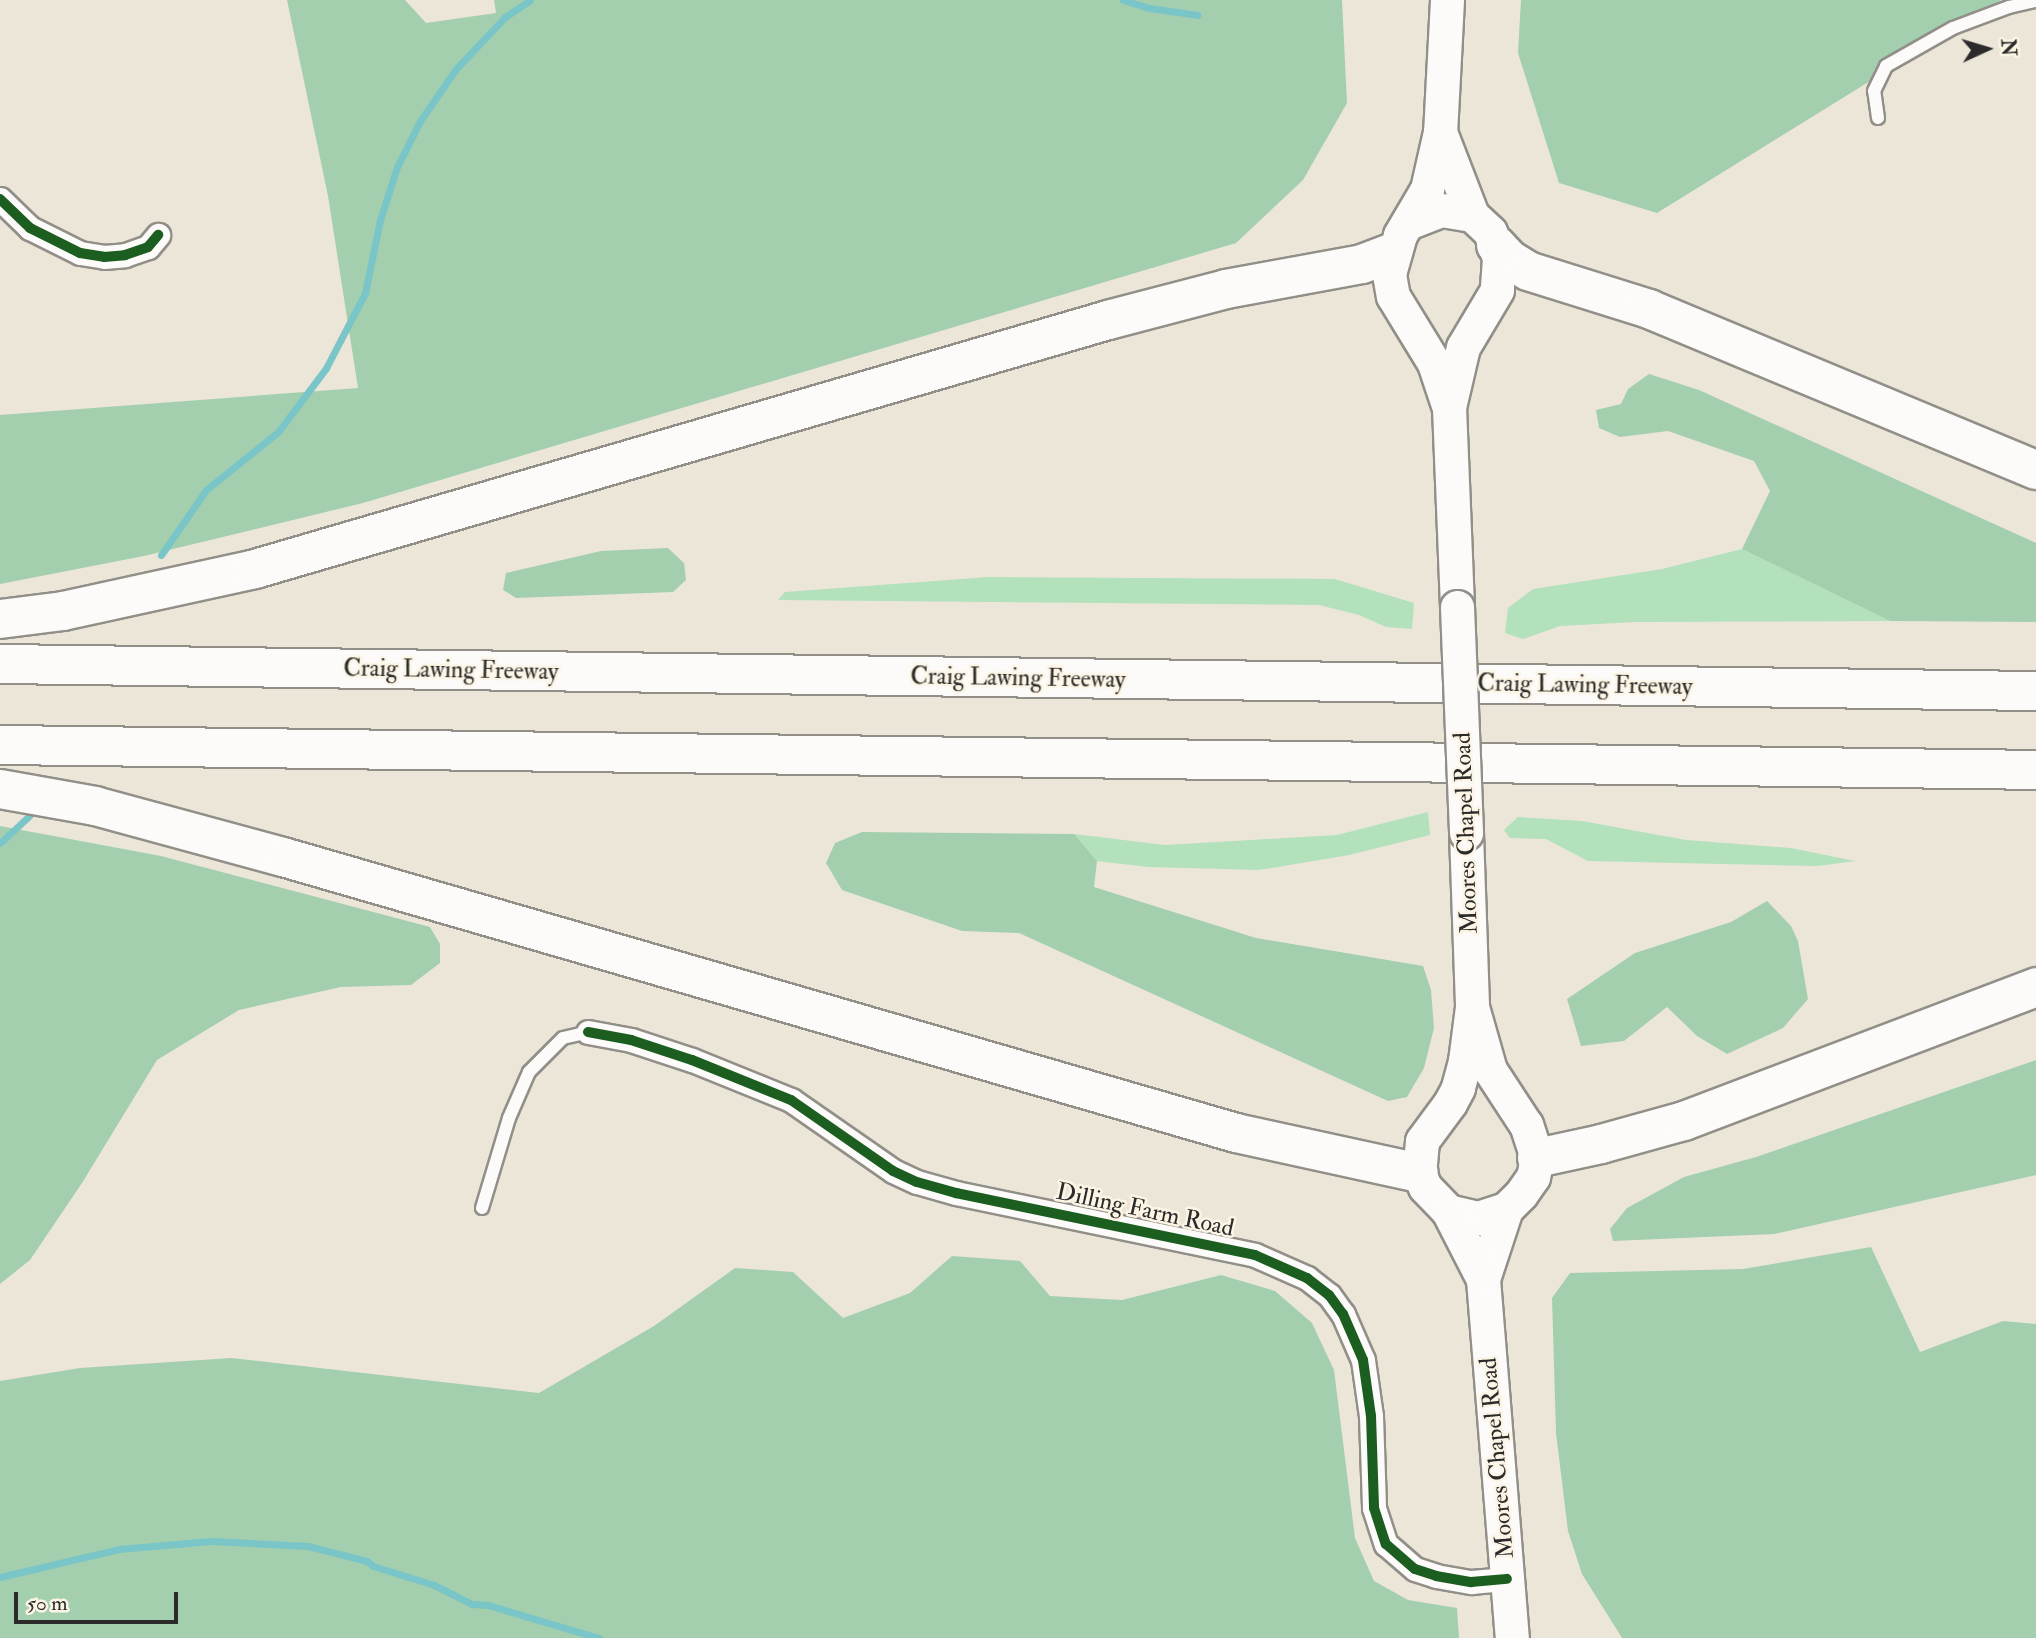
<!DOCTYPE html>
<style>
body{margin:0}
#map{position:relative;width:2036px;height:1638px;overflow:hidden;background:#ece6d9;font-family:"IM FELL Double Pica",serif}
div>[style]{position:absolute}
.green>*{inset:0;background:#b2e1bc}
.forest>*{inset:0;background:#a4cfae}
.stream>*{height:7px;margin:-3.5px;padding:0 3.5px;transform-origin:3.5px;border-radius:3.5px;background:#79c5c8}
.roads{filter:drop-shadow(2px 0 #918f88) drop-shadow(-2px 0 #918f88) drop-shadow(0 2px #918f88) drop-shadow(0 -2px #918f88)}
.lane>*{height:12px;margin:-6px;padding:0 6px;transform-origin:6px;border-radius:6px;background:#fcfbf9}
.street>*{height:23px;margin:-11.5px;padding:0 11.5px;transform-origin:11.5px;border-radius:11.5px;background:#fcfbf9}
.secondary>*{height:33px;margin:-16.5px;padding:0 16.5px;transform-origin:16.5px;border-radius:16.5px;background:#fcfbf9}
.highway>*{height:38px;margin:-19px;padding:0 19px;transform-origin:19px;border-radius:19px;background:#fcfbf9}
.bridges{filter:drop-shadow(2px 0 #918f88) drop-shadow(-2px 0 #918f88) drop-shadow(0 2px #918f88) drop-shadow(0 -2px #918f88)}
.secondary-bridge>*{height:33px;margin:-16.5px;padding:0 16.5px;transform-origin:16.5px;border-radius:16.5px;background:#fcfbf9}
.cycleway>*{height:10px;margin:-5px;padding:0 5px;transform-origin:5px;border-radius:5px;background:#1b5e20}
span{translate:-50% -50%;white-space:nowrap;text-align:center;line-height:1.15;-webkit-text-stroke:5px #fcf5e5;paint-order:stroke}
.street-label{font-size:24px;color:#2b2b2b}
.north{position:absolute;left:1952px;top:14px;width:70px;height:70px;-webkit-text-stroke:5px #fcf5e5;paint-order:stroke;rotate:86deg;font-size:19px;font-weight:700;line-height:28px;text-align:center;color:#2b2b2b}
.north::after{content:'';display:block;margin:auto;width:24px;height:32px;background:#2b2b2b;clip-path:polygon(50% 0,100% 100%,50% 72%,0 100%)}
.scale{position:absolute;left:14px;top:1592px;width:164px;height:32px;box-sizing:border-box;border:4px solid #2b2b2b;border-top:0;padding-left:9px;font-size:21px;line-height:24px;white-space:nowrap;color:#2b2b2b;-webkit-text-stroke:5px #fcf5e5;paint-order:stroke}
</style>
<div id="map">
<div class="green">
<div style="clip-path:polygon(1742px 549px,1890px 621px,1635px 622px,1560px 626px,1523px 639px,1505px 633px,1508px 608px,1533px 589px,1662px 569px)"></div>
<div style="clip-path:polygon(989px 577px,1335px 579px,1414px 603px,1412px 629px,1386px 627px,1359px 615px,1319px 605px,778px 600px,785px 592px)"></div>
<div style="clip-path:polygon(1428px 812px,1430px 835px,1349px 855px,1259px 870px,1148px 867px,1097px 861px,1074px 834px,1165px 845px,1337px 835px)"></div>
<div style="clip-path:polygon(1518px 817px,1582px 821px,1686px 840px,1791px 848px,1855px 861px,1818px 866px,1588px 861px,1546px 839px,1510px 838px,1504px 830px)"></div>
</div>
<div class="forest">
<div style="clip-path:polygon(287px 0,405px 0,426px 23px,496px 13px,494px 0,1342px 0,1347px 103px,1303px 180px,1236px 243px,363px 503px,144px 556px,0 584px,0 415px,358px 388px,328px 196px)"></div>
<div style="clip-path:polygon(1521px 0,2001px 0,1657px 213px,1559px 183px,1518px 53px)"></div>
<div style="clip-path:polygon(1649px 374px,1699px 390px,2036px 543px,2036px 622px,1890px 621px,1742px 549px,1770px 491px,1754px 461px,1668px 431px,1620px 437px,1599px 428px,1596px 410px,1621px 404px,1628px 389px)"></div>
<div style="clip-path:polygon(668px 548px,684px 563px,686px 580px,673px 592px,516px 598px,503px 590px,506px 573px,601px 551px)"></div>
<div style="clip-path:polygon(0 826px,161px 856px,430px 927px,440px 944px,440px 963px,411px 985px,341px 987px,239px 1010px,157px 1060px,82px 1183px,30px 1260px,0 1284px)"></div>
<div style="clip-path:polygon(862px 832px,1074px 834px,1097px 861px,1094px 887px,1256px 938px,1423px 966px,1431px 990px,1434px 1028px,1424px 1068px,1407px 1097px,1388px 1101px,1019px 933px,962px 931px,842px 890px,826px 863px,835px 843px)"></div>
<div style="clip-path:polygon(1767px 901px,1791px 926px,1798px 941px,1808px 999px,1783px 1028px,1727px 1054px,1697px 1036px,1667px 1007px,1624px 1041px,1581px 1046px,1567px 999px,1635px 953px,1731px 922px)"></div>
<div style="clip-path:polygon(2036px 1060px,2036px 1175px,1775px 1234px,1613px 1241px,1610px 1229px,1627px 1208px,1684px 1177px,1756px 1157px)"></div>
<div style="clip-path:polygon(1871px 1247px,1920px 1352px,2003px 1321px,2036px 1324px,2036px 1638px,1622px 1638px,1582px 1574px,1568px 1531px,1556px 1433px,1552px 1298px,1570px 1273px,1743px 1269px)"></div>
<div style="clip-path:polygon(952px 1256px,1020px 1261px,1050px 1296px,1122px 1300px,1221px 1275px,1275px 1291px,1312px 1323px,1334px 1370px,1355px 1538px,1374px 1581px,1408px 1600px,1457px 1608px,1459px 1638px,0 1638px,0 1381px,80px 1368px,231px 1358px,539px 1393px,654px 1326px,735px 1268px,793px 1272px,843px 1318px,910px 1293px)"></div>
</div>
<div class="stream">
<div style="left:1123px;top:0;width:27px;rotate:17deg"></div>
<div style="left:1149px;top:8px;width:49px;rotate:8.1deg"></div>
<div style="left:161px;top:555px;width:79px;rotate:-55.3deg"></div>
<div style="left:206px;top:490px;width:92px;rotate:-38.9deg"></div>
<div style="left:278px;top:432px;width:80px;rotate:-53.1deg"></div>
<div style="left:326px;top:368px;width:85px;rotate:-62.5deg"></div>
<div style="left:365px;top:293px;width:75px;rotate:-78.4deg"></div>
<div style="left:380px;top:220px;width:56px;rotate:-72.2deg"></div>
<div style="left:397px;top:167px;width:51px;rotate:-63.4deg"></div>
<div style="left:420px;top:121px;width:62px;rotate:-55.5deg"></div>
<div style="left:455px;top:70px;width:73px;rotate:-46.7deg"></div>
<div style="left:505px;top:17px;width:30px;rotate:-34deg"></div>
<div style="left:0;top:843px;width:40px;rotate:-43deg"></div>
<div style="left:0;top:1577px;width:122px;rotate:-13.2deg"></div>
<div style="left:119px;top:1549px;width:92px;rotate:-5deg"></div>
<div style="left:211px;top:1541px;width:97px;rotate:3deg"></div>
<div style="left:308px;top:1546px;width:61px;rotate:14.3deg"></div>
<div style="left:367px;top:1561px;width:8px;rotate:40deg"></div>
<div style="left:373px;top:1566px;width:64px;rotate:17.3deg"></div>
<div style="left:434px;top:1585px;width:42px;rotate:26.6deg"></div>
<div style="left:472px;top:1604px;width:16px;rotate:4deg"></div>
<div style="left:488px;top:1605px;width:116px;rotate:16.6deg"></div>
</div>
<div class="roads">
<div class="lane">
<div style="left:1878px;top:118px;width:27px;rotate:-98deg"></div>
<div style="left:1874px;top:91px;width:28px;rotate:-64deg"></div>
<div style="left:1886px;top:66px;width:77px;rotate:-29.6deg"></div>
<div style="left:1953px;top:28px;width:60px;rotate:-20.6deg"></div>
<div style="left:2009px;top:7px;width:28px;rotate:-13deg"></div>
<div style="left:482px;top:1208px;width:94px;rotate:-73.3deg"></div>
<div style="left:509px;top:1118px;width:50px;rotate:-66.5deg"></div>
<div style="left:529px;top:1072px;width:48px;rotate:-45deg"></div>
<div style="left:563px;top:1038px;width:26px;rotate:-13deg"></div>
</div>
<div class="street">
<div style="left:0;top:199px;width:42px;rotate:44deg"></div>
<div style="left:30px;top:228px;width:56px;rotate:26.6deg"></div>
<div style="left:80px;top:253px;width:24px;rotate:9deg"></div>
<div style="left:104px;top:257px;width:21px;rotate:-5deg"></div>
<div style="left:125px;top:255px;width:24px;rotate:-19deg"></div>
<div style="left:148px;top:247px;width:16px;rotate:-50deg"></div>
<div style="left:588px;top:1032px;width:44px;rotate:10.5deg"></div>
<div style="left:631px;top:1040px;width:64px;rotate:18.2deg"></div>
<div style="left:692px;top:1060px;width:107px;rotate:22deg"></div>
<div style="left:791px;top:1100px;width:124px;rotate:34.8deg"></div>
<div style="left:893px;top:1171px;width:26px;rotate:25deg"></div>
<div style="left:917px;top:1182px;width:41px;rotate:15.8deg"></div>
<div style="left:956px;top:1193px;width:305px;rotate:11.7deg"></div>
<div style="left:1255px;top:1255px;width:57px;rotate:23.9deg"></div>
<div style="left:1307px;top:1278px;width:28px;rotate:38deg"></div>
<div style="left:1329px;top:1295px;width:24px;rotate:54deg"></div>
<div style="left:1343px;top:1314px;width:50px;rotate:66.5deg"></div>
<div style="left:1363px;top:1360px;width:57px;rotate:81.9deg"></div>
<div style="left:1371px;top:1416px;width:92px;rotate:88.1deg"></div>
<div style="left:1374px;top:1508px;width:38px;rotate:72deg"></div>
<div style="left:1386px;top:1544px;width:38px;rotate:41deg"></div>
<div style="left:1415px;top:1569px;width:22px;rotate:18deg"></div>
<div style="left:1436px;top:1576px;width:36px;rotate:10deg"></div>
<div style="left:1471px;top:1582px;width:36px;rotate:-5deg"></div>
</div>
<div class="secondary">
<div style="left:1447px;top:0;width:132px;rotate:93deg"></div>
<div style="left:1440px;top:132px;width:58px;rotate:102.8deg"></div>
<div style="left:1427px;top:189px;width:53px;rotate:120.4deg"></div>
<div style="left:1400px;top:235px;width:41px;rotate:105.8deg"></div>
<div style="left:1389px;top:274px;width:22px;rotate:80deg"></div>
<div style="left:1393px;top:296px;width:79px;rotate:58.5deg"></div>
<div style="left:1434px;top:363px;width:44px;rotate:71.6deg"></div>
<div style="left:1440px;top:132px;width:89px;rotate:68.9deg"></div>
<div style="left:1410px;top:222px;width:33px;rotate:-21deg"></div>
<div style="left:1441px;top:210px;width:31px;rotate:9deg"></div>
<div style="left:1472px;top:215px;width:25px;rotate:43deg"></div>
<div style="left:1490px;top:232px;width:28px;rotate:71deg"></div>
<div style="left:1499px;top:258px;width:32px;rotate:94deg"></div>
<div style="left:1497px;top:290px;width:66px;rotate:120.8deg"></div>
<div style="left:1463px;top:347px;width:62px;rotate:103.1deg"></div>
<div style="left:1449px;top:407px;width:200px;rotate:87.7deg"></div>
<div style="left:1466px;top:833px;width:174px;rotate:88deg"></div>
<div style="left:1472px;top:1007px;width:54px;rotate:97.4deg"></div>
<div style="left:1465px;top:1061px;width:28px;rotate:105deg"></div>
<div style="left:1458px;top:1088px;width:17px;rotate:118deg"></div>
<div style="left:1450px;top:1103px;width:47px;rotate:126.4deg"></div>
<div style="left:1422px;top:1141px;width:32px;rotate:95deg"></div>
<div style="left:1419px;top:1173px;width:15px;rotate:67deg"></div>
<div style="left:1425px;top:1187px;width:33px;rotate:46deg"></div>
<div style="left:1448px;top:1211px;width:31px;rotate:13deg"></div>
<div style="left:1478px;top:1218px;width:29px;rotate:-18deg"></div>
<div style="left:1506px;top:1209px;width:21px;rotate:-45deg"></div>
<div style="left:1521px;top:1194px;width:21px;rotate:-55deg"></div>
<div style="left:1533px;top:1177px;width:19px;rotate:-78deg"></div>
<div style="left:1537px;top:1158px;width:35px;rotate:-108deg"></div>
<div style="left:1526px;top:1125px;width:66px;rotate:-123.2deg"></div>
<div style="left:1490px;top:1070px;width:66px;rotate:-105.9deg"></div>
<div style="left:1506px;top:1209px;width:74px;rotate:108.2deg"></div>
<div style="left:1483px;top:1279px;width:360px;rotate:85.4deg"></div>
<div style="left:1448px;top:1211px;width:76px;rotate:62.8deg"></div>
</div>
<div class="highway">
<div style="left:1496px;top:245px;width:19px;rotate:47deg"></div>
<div style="left:1509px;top:259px;width:22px;rotate:32deg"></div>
<div style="left:1528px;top:271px;width:127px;rotate:17.4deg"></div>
<div style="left:1649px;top:309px;width:419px;rotate:22.6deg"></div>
<div style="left:0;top:619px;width:64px;rotate:-7.2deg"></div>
<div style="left:63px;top:611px;width:197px;rotate:-12.3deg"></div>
<div style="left:255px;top:569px;width:889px;rotate:-16.27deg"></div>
<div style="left:1108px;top:320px;width:122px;rotate:-14.7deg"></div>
<div style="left:1226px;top:289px;width:138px;rotate:-10.4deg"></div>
<div style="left:1362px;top:264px;width:33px;rotate:-21deg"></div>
<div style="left:0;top:664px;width:2036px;rotate:0.76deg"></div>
<div style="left:0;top:745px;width:2036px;rotate:0.7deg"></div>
<div style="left:0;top:789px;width:97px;rotate:10.1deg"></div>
<div style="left:95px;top:806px;width:195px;rotate:15.2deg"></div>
<div style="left:283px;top:857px;width:992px;rotate:16.15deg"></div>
<div style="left:1236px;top:1133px;width:187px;rotate:12.3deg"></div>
<div style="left:1537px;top:1158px;width:66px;rotate:-12.3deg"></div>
<div style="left:1601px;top:1144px;width:86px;rotate:-15.5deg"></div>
<div style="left:1684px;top:1121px;width:377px;rotate:-20.8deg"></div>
</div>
</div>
<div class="bridges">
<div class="secondary-bridge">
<div style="left:1457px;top:607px;width:226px;rotate:87.7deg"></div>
</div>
</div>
<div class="cycleway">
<div style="left:0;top:199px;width:42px;rotate:44deg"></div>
<div style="left:30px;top:228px;width:56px;rotate:26.6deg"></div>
<div style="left:80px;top:253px;width:24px;rotate:9deg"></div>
<div style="left:104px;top:257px;width:21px;rotate:-5deg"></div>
<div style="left:125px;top:255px;width:24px;rotate:-19deg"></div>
<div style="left:148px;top:247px;width:16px;rotate:-50deg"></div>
<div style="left:588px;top:1032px;width:44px;rotate:10.5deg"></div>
<div style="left:631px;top:1040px;width:64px;rotate:18.2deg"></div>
<div style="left:692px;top:1060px;width:107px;rotate:22deg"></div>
<div style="left:791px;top:1100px;width:124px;rotate:34.8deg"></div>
<div style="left:893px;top:1171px;width:26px;rotate:25deg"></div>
<div style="left:917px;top:1182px;width:41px;rotate:15.8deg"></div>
<div style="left:956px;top:1193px;width:305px;rotate:11.7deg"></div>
<div style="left:1255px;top:1255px;width:57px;rotate:23.9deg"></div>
<div style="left:1307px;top:1278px;width:28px;rotate:38deg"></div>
<div style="left:1329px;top:1295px;width:24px;rotate:54deg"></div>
<div style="left:1343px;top:1314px;width:50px;rotate:66.5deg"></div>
<div style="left:1363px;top:1360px;width:57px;rotate:81.9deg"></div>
<div style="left:1371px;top:1416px;width:92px;rotate:88.1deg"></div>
<div style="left:1374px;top:1508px;width:38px;rotate:72deg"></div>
<div style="left:1386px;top:1544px;width:38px;rotate:41deg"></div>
<div style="left:1415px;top:1569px;width:22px;rotate:18deg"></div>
<div style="left:1436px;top:1576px;width:36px;rotate:10deg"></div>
<div style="left:1471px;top:1582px;width:36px;rotate:-5deg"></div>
</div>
<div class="street-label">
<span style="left:451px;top:670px;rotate:1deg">Craig Lawing Freeway</span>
<span style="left:1018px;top:678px;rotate:1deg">Craig Lawing Freeway</span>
<span style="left:1585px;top:685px;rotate:1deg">Craig Lawing Freeway</span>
<span style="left:1466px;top:833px;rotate:-92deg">Moores Chapel Road</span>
<span style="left:1145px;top:1210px;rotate:12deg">Dilling Farm Road</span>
<span style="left:1497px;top:1458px;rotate:-95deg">Moores Chapel Road</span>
</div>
<div class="north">N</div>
<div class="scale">50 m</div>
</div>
